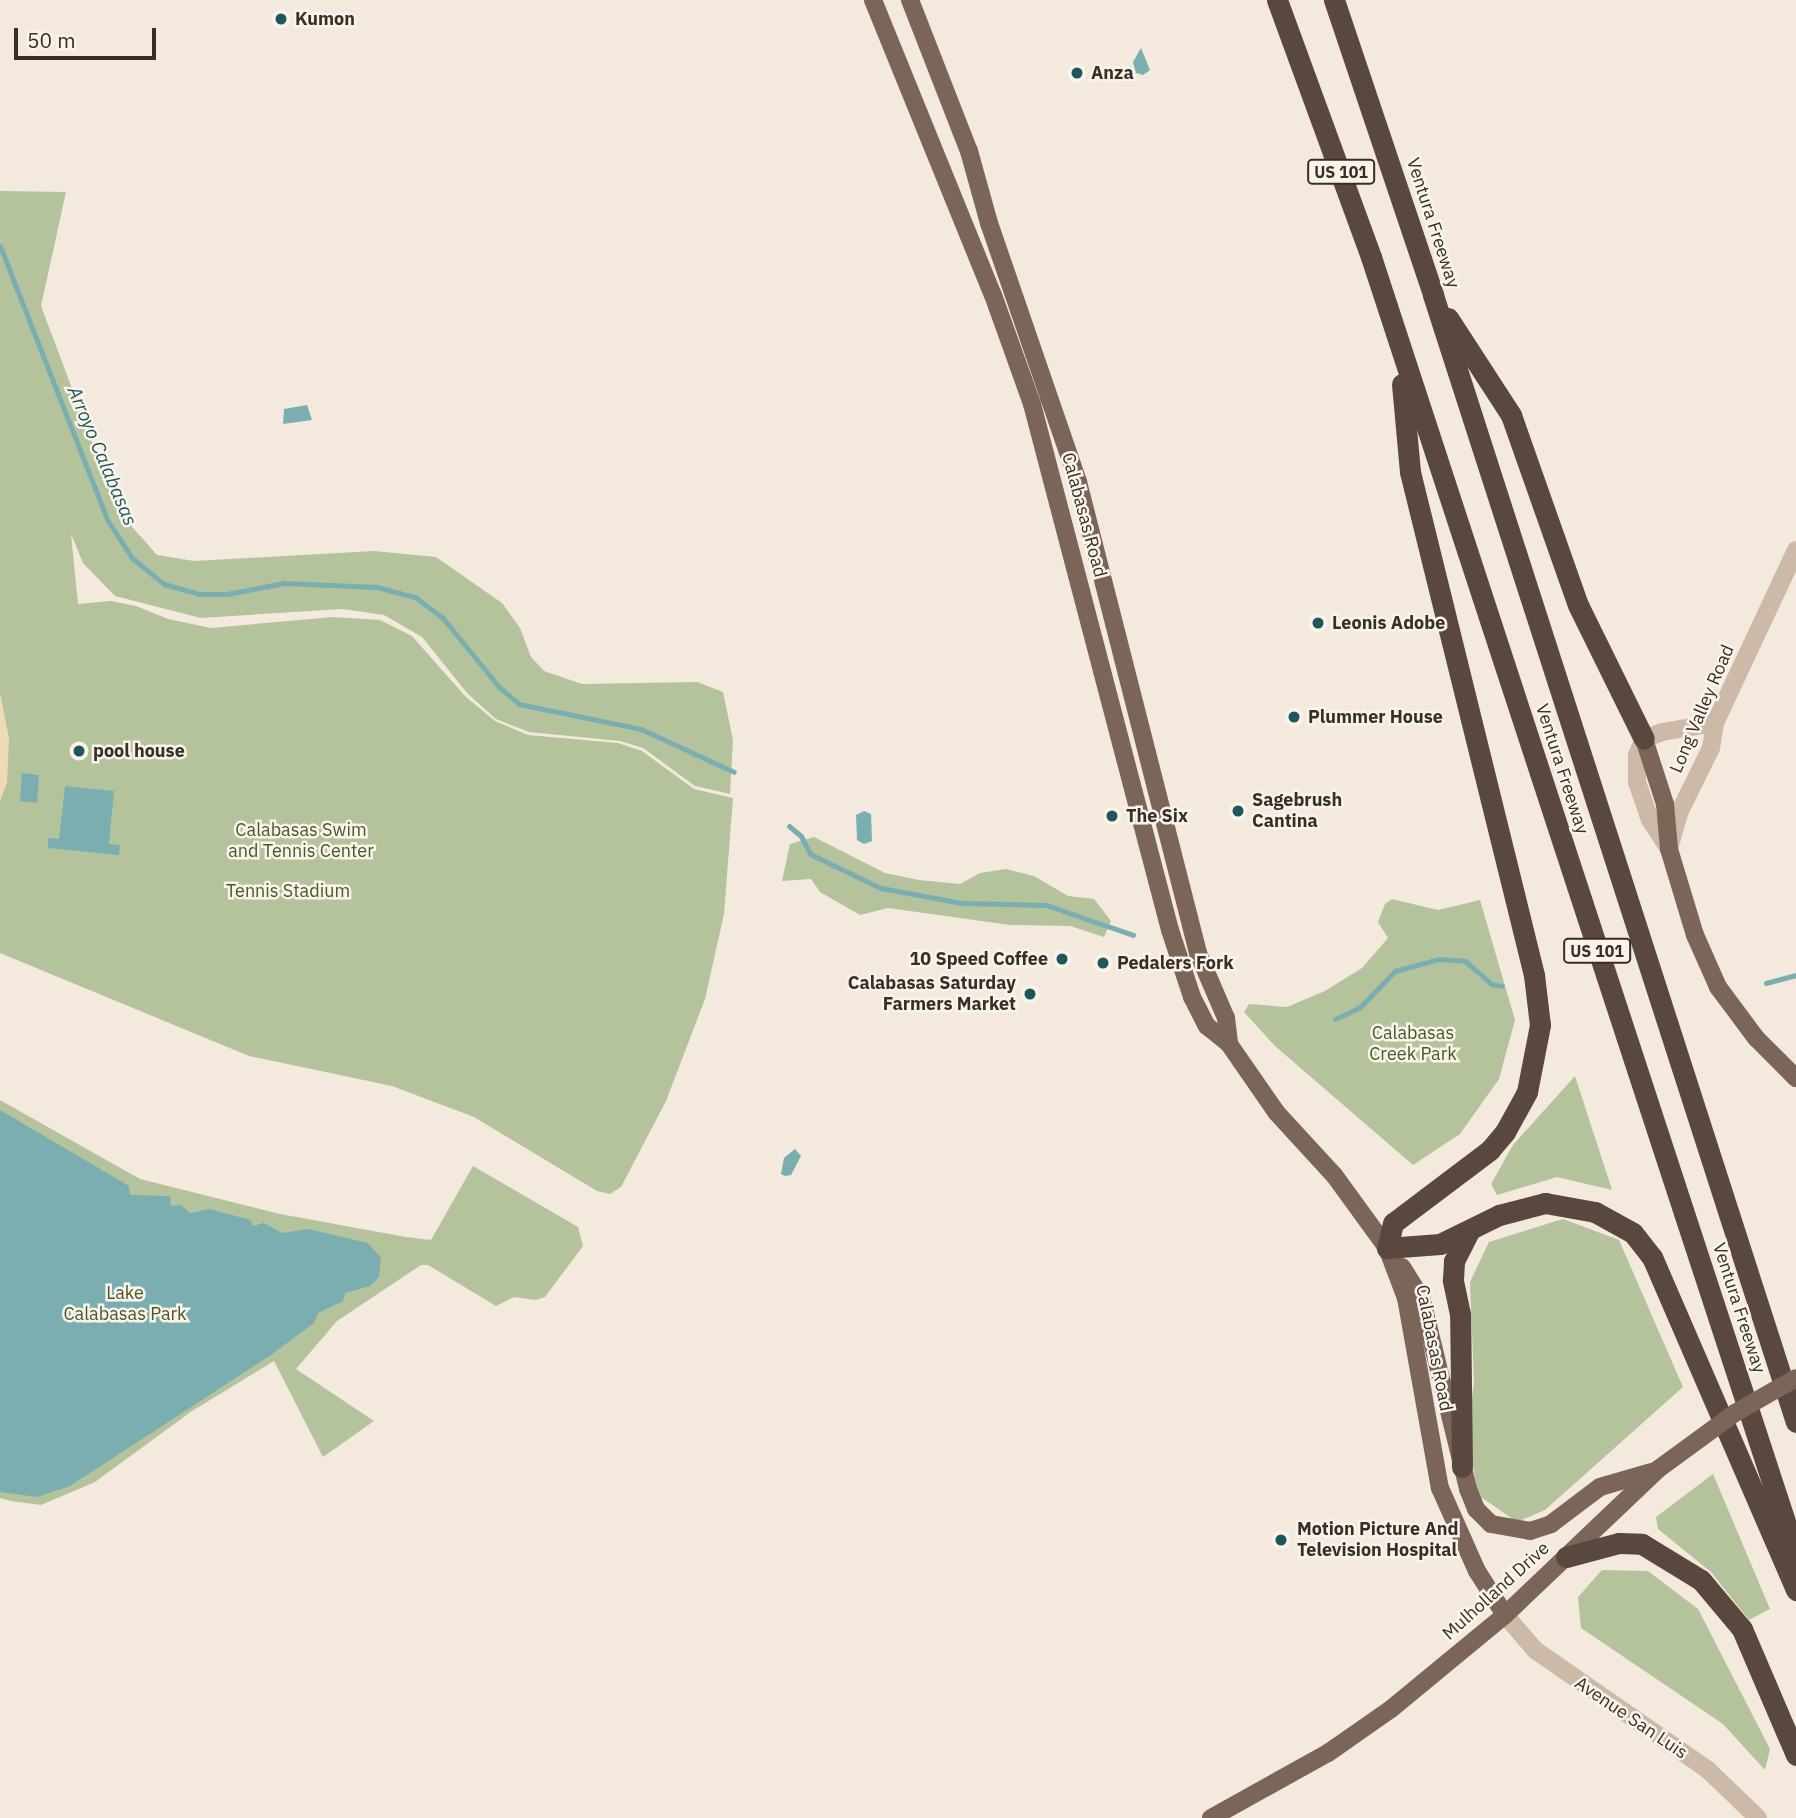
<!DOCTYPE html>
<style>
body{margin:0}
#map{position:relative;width:1796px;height:1818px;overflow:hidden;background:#f3e9dd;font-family:"IBM Plex Sans",sans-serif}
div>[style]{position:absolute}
.green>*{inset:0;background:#b5c39c}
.sand>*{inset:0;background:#efdbb3}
.water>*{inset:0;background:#7baeb1}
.stream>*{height:5px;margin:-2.5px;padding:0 2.5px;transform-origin:2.5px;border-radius:2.5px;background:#7baeb1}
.minor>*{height:18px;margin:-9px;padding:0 9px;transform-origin:9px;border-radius:9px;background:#ccb9a8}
.major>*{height:18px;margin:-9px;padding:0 9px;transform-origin:9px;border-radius:9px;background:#7b6559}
.highway>*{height:21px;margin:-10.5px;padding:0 10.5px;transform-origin:10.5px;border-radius:10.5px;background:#5a483f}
.major-bridge>*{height:18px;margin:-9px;padding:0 9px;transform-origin:9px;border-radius:9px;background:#7b6559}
.dots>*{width:19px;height:19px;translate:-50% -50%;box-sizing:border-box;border:4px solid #faf3ea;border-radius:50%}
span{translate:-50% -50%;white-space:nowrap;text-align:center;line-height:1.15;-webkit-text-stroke:5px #faf3ea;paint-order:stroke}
.shield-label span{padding:2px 5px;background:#faf3ea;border:2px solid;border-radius:5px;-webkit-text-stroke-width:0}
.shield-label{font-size:16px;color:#382e29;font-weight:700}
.poi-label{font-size:18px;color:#382e29;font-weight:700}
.left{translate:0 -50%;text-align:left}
.right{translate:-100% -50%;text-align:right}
.street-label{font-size:18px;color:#382e29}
.park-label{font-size:18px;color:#47582b}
.water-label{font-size:19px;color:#1d575c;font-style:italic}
.scale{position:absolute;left:14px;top:28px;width:142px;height:32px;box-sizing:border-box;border:4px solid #382e29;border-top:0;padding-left:9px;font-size:21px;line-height:24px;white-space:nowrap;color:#382e29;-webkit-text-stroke:5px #faf3ea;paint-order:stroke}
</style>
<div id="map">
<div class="green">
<div style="clip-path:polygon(0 191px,66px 192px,41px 306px,118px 511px,157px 555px,194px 561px,374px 551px,436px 557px,502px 603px,520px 628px,531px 657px,544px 671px,582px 684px,697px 682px,723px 692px,733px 740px,730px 794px,695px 786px,643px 748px,620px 741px,529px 732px,496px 719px,467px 693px,422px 637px,384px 615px,342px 609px,201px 618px,115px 596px,83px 563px,71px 534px,78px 604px,111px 601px,136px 606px,168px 619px,211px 628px,333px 617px,380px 620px,412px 636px,465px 696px,495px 721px,528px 735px,618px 743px,642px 751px,694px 789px,733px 798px,724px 914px,705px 999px,666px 1101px,621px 1187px,610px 1194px,597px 1191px,474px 1117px,392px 1086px,249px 1056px,0 953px)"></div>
<div style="clip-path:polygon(814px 837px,885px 873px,919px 880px,960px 884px,980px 873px,1006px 869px,1034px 876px,1068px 896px,1094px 899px,1111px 921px,1104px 937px,1070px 926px,1010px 925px,888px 908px,860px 915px,820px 892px,811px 879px,782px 881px,790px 844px)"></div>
<div style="clip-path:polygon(1392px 899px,1438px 910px,1480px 900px,1515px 1020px,1499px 1079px,1460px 1134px,1413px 1165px,1275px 1046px,1244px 1012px,1249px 1004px,1287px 1007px,1325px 991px,1362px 968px,1388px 938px,1378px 922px,1385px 904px)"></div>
<div style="clip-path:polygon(1575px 1076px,1612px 1190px,1557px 1177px,1497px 1195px,1491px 1184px,1513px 1145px)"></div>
<div style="clip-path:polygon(0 1100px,140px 1179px,280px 1214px,406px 1237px,431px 1240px,473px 1166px,578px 1227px,583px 1246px,545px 1297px,536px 1300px,514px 1297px,496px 1306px,428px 1265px,421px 1265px,337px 1321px,296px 1369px,374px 1421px,323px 1457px,274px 1361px,192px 1411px,95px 1482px,41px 1505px,11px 1501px,0 1498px)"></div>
<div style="clip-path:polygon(1563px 1219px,1619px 1240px,1683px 1387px,1545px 1510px,1517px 1522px,1478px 1495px,1467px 1431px,1474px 1384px,1470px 1282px,1489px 1242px)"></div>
<div style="clip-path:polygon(1713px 1474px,1770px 1609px,1749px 1620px,1711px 1572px,1658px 1529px,1656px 1517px)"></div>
<div style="clip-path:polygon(1602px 1570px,1648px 1571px,1698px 1609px,1770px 1749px,1765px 1770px,1723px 1724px,1581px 1628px,1578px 1597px)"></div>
</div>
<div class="sand">
<div style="clip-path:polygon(0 693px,9px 738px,7px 783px,0 801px)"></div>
</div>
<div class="water">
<div style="clip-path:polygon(1141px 48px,1150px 70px,1143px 75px,1136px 73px,1133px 62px)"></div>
<div style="clip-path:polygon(307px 405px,312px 420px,283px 424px,284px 409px)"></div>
<div style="clip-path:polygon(22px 773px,39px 775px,37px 803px,20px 801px)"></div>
<div style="clip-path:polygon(65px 786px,114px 791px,109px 844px,120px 845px,119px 855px,48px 848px,48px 838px,59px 839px)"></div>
<div style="clip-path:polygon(864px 811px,871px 814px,872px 841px,864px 844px,857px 840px,856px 815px)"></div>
<div style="clip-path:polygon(0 1110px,129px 1186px,130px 1195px,170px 1196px,171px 1206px,181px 1205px,190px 1213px,209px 1209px,251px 1220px,252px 1226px,264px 1223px,282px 1233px,308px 1229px,368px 1243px,381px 1258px,379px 1277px,370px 1286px,345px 1293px,343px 1301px,318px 1313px,314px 1323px,271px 1355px,70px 1486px,37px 1497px,0 1492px)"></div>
<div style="clip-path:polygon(795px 1149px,801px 1156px,791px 1175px,785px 1176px,781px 1174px,784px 1158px)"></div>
</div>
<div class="stream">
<div style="left:0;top:246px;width:295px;rotate:68.6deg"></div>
<div style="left:108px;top:521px;width:44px;rotate:57deg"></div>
<div style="left:132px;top:558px;width:41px;rotate:39.1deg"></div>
<div style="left:164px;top:584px;width:35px;rotate:16deg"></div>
<div style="left:198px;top:594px;width:29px"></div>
<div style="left:227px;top:594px;width:58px;rotate:-10.9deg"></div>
<div style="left:284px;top:583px;width:93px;rotate:2.5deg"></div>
<div style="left:377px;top:587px;width:39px;rotate:15deg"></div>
<div style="left:415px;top:597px;width:34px;rotate:37deg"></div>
<div style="left:442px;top:617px;width:90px;rotate:50.8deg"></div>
<div style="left:499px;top:687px;width:26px;rotate:40deg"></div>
<div style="left:519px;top:704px;width:125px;rotate:11.6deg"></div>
<div style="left:641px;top:729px;width:102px;rotate:24.8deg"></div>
<div style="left:789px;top:826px;width:16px;rotate:40deg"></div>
<div style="left:801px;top:836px;width:20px;rotate:63deg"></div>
<div style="left:810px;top:854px;width:79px;rotate:25.6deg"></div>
<div style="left:881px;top:888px;width:82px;rotate:10.5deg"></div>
<div style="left:962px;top:903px;width:84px;rotate:1.4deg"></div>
<div style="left:1046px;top:905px;width:92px;rotate:19deg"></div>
<div style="left:1766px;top:983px;width:31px;rotate:-15deg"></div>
<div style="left:1335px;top:1019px;width:26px;rotate:-25deg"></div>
<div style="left:1359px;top:1008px;width:52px;rotate:-45.8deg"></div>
<div style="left:1395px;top:971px;width:46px;rotate:-15.3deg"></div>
<div style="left:1439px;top:959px;width:26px;rotate:4deg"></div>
<div style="left:1465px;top:961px;width:35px;rotate:41deg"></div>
<div style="left:1491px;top:984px;width:11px;rotate:10deg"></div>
</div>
<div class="minor">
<div style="left:1670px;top:845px;width:33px;rotate:-74deg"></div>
<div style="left:1679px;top:813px;width:72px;rotate:-63.8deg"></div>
<div style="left:1711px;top:748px;width:25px;rotate:-81deg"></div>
<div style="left:1715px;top:723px;width:191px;rotate:-64.9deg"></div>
<div style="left:1669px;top:849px;width:35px;rotate:-123deg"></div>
<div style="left:1650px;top:820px;width:40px;rotate:-108.9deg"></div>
<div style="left:1637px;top:782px;width:27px;rotate:-90deg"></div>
<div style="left:1637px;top:755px;width:17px;rotate:-66deg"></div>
<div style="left:1644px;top:739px;width:19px;rotate:-21deg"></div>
<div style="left:1662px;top:732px;width:54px;rotate:-9.6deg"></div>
<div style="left:1505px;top:1615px;width:46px;rotate:49.4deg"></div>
<div style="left:1535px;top:1650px;width:211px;rotate:34.7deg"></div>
<div style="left:1708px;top:1770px;width:69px;rotate:43.8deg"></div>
</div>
<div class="major">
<div style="left:873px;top:0;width:318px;rotate:67.9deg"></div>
<div style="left:993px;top:295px;width:116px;rotate:70.3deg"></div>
<div style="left:1032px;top:404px;width:544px;rotate:75.3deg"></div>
<div style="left:1170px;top:930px;width:71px;rotate:71.8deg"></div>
<div style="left:1192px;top:997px;width:33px;rotate:63deg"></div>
<div style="left:1207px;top:1026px;width:28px;rotate:39deg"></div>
<div style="left:1229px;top:1044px;width:83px;rotate:55.3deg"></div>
<div style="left:1276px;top:1112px;width:86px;rotate:47.4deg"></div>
<div style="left:1334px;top:1175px;width:90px;rotate:54deg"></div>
<div style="left:1387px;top:1248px;width:53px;rotate:69.2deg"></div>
<div style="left:1406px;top:1298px;width:193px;rotate:79.9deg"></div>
<div style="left:1440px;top:1488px;width:91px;rotate:66deg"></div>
<div style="left:1477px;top:1571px;width:52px;rotate:57.5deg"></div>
<div style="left:910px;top:0;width:162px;rotate:68.7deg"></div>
<div style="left:969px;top:151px;width:75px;rotate:74.5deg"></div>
<div style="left:989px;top:223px;width:274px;rotate:71deg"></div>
<div style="left:1078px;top:482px;width:486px;rotate:75.7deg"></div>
<div style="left:1198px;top:953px;width:71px;rotate:66.7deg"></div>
<div style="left:1226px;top:1018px;width:26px;rotate:83deg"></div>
<div style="left:1644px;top:739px;width:68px;rotate:72.1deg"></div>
<div style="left:1665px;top:804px;width:45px;rotate:84.9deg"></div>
<div style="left:1669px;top:849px;width:90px;rotate:73.2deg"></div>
<div style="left:1695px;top:935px;width:57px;rotate:66.1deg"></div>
<div style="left:1718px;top:987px;width:64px;rotate:53.3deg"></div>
<div style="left:1756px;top:1038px;width:57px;rotate:45deg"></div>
<div style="left:1402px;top:1267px;width:36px;rotate:58deg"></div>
<div style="left:1421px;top:1297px;width:198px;rotate:76.2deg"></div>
<div style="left:1468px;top:1489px;width:22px;rotate:68deg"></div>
<div style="left:1476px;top:1509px;width:21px;rotate:45deg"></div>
<div style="left:1491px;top:1524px;width:40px;rotate:10deg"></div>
<div style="left:1530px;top:1531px;width:22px;rotate:-18deg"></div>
<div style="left:1551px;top:1524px;width:61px;rotate:-37.1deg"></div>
<div style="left:1600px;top:1487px;width:53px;rotate:-16.4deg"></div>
<div style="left:1211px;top:1818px;width:134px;rotate:-29.1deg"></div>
<div style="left:1328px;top:1753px;width:77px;rotate:-34.9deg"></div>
<div style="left:1391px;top:1709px;width:148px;rotate:-39.5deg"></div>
<div style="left:1505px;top:1615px;width:210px;rotate:-43.6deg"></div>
</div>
<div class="highway">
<div style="left:1277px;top:0;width:274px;rotate:69.9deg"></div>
<div style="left:1371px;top:257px;width:1366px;rotate:71.87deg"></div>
<div style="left:1334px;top:0;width:311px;rotate:71.4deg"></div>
<div style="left:1433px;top:295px;width:1184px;rotate:72.15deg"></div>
<div style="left:1448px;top:318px;width:116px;rotate:57deg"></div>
<div style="left:1511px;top:415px;width:201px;rotate:70.6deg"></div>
<div style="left:1578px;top:605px;width:149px;rotate:63.8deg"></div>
<div style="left:1402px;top:384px;width:88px;rotate:84.8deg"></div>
<div style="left:1410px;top:472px;width:518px;rotate:76.15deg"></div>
<div style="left:1534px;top:975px;width:50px;rotate:83.2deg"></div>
<div style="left:1540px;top:1025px;width:68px;rotate:101deg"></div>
<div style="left:1527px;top:1092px;width:46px;rotate:118.8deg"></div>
<div style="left:1505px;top:1132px;width:23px;rotate:130deg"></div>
<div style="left:1490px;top:1150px;width:121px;rotate:143deg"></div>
<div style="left:1393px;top:1223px;width:26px;rotate:103deg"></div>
<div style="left:1387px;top:1248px;width:53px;rotate:-4.3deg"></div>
<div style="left:1440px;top:1244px;width:66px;rotate:-26.2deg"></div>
<div style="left:1499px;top:1215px;width:48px;rotate:-14.6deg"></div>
<div style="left:1545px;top:1203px;width:51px;rotate:10.2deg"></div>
<div style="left:1595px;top:1212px;width:43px;rotate:28.9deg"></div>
<div style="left:1633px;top:1233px;width:31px;rotate:52deg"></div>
<div style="left:1652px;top:1257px;width:363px;rotate:66.6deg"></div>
<div style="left:1462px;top:1467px;width:153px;rotate:-90.7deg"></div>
<div style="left:1460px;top:1314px;width:35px;rotate:-102deg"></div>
<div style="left:1453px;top:1280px;width:19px;rotate:-87deg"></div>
<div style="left:1454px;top:1261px;width:33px;rotate:-63deg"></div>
<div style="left:1566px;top:1557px;width:55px;rotate:-14.8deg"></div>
<div style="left:1619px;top:1543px;width:23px;rotate:2deg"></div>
<div style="left:1642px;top:1544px;width:69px;rotate:31.4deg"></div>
<div style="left:1701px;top:1580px;width:64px;rotate:50.1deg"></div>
<div style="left:1742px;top:1629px;width:137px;rotate:66.8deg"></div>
</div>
<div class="major-bridge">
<div style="left:1657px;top:1470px;width:97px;rotate:-36.2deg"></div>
<div style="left:1735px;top:1413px;width:70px;rotate:-29.8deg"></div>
</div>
<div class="dots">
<div style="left:281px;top:19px;background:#1d575c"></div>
<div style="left:1077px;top:73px;background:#1d575c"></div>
<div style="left:1318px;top:623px;background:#1d575c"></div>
<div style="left:1294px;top:717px;background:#1d575c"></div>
<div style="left:79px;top:751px;background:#1d575c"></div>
<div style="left:1238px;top:811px;background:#1d575c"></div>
<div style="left:1112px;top:816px;background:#1d575c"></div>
<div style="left:1062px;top:959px;background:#1d575c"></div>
<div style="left:1103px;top:963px;background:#1d575c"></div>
<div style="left:1030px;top:994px;background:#1d575c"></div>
<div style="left:1281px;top:1540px;background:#1d575c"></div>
</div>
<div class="shield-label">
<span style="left:1341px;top:172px">US 101</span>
<span style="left:1597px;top:951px">US 101</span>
</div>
<div class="poi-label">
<span class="left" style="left:295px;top:19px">Kumon</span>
<span class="left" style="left:1091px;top:73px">Anza</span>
<span class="left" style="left:1332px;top:623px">Leonis Adobe</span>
<span class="left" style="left:1308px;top:717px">Plummer House</span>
<span class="left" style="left:93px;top:751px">pool house</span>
<span class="left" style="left:1252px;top:811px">Sagebrush<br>Cantina</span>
<span class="left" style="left:1126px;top:816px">The Six</span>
<span class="right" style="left:1048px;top:959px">10 Speed Coffee</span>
<span class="left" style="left:1117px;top:963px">Pedalers Fork</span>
<span class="right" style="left:1016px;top:994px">Calabasas Saturday<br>Farmers Market</span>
<span class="left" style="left:1297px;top:1540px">Motion Picture And<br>Television Hospital</span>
</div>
<div class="street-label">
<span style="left:1433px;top:223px;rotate:72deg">Ventura Freeway</span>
<span style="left:1084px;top:515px;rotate:75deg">Calabasas Road</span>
<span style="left:1702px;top:709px;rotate:-67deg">Long Valley Road</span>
<span style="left:1562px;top:769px;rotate:72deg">Ventura Freeway</span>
<span style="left:1739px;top:1308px;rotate:72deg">Ventura Freeway</span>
<span style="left:1434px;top:1348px;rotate:79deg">Calabasas Road</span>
<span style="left:1496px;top:1591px;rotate:-42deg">Mulholland Drive</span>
<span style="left:1631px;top:1718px;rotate:34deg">Avenue San Luis</span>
</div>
<div class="park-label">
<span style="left:301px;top:841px">Calabasas Swim<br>and Tennis Center</span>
<span style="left:288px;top:891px">Tennis Stadium</span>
<span style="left:1413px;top:1044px">Calabasas<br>Creek Park</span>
<span style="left:125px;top:1304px">Lake<br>Calabasas Park</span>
</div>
<div class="water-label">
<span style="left:102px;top:456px;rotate:67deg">Arroyo Calabasas</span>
</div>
<div class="scale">50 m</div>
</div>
